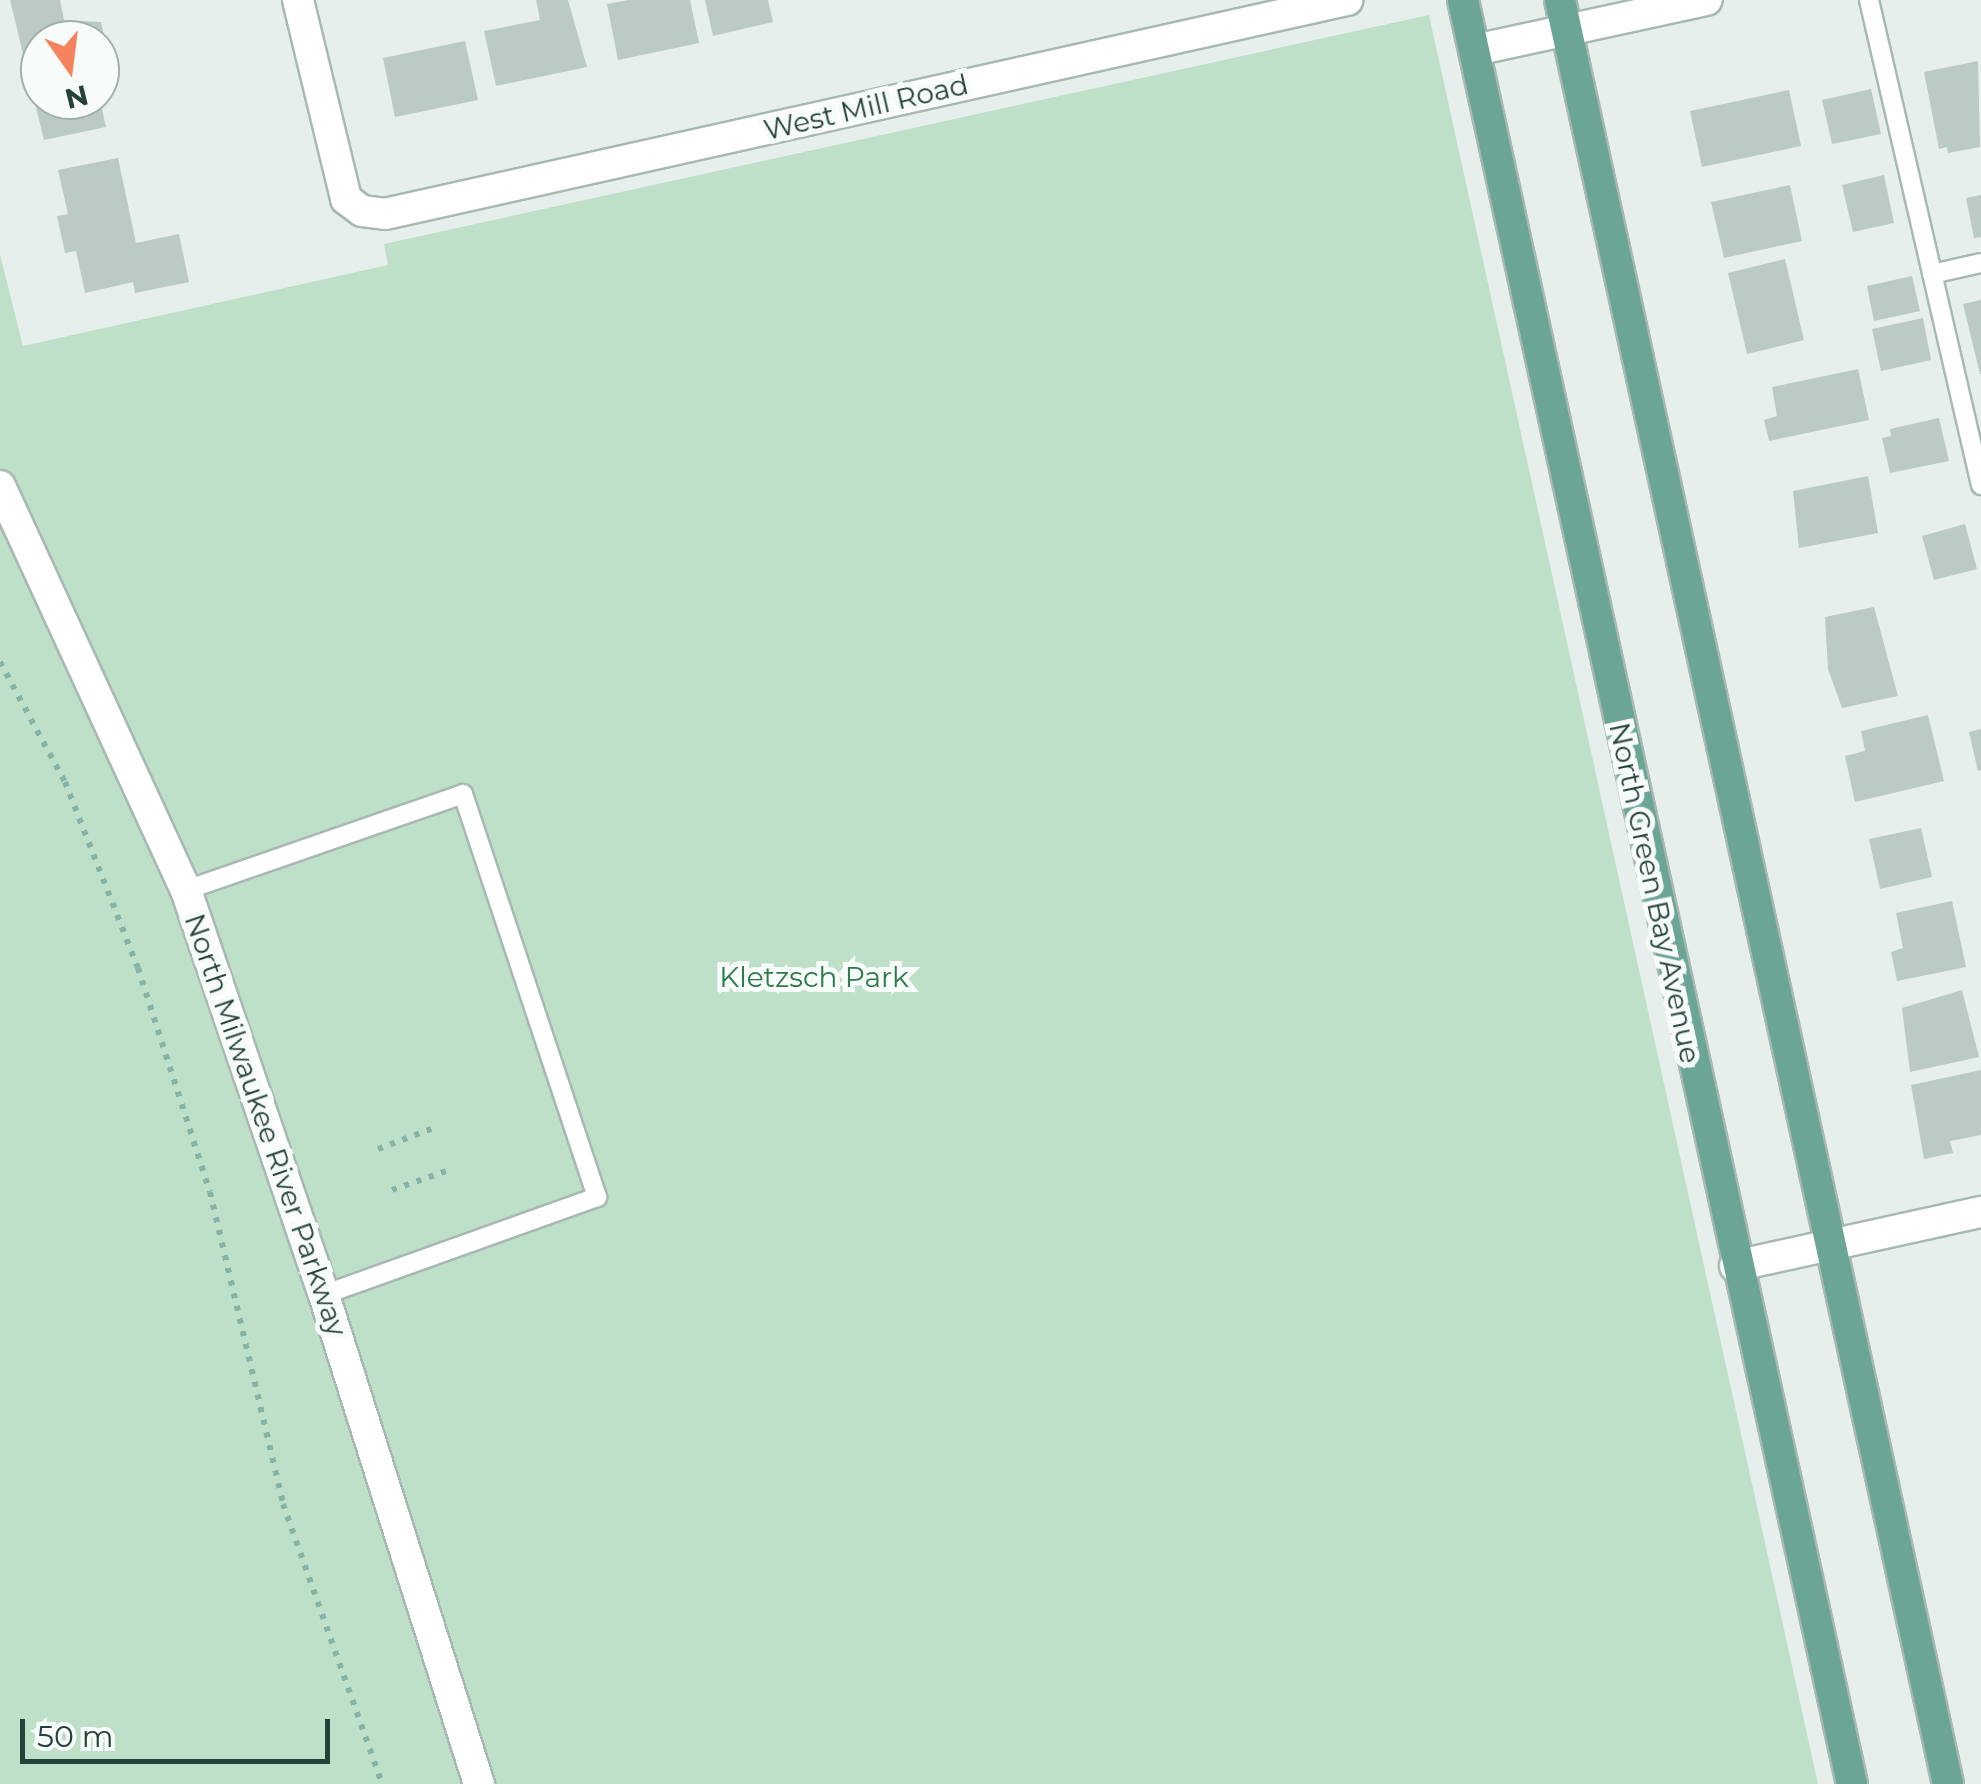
<!DOCTYPE html>
<style>
body{margin:0}
#map{position:relative;width:1981px;height:1784px;overflow:hidden;background:#e6efeb;font-family:Montserrat,sans-serif}
div>[style]{position:absolute}
.green>*{inset:0;background:#bfe0c8}
.building>*{inset:0;background:#bbcac4}
.path>*{height:6px;margin-top:-3px;transform-origin:0;background:repeating-linear-gradient(90deg,#86b3a5 0 5px,transparent 0 13px)}
.roads{filter:drop-shadow(2px 0 #a8b8b2) drop-shadow(-2px 0 #a8b8b2) drop-shadow(0 2px #a8b8b2) drop-shadow(0 -2px #a8b8b2)}
.service>*{height:18px;margin:-9px;padding:0 9px;transform-origin:9px;border-radius:9px;background:#fff}
.minor>*{height:30px;margin:-15px;padding:0 15px;transform-origin:15px;border-radius:15px;background:#fff}
.secondary>*{height:30px;margin:-15px;padding:0 15px;transform-origin:15px;border-radius:15px;background:#fff}
.primary>*{height:30px;margin:-15px;padding:0 15px;transform-origin:15px;border-radius:15px;background:#6aa596}
span{translate:-50% -50%;white-space:nowrap;text-align:center;line-height:1.15;-webkit-text-stroke:10px #f7fbf9;paint-order:stroke}
.street-label{font-size:28px;color:#24423a}
.park-label{font-size:28px;color:#2d7a4b}
.north{position:absolute;left:20px;top:20px;width:100px;height:100px;box-sizing:border-box;background:#f7fbf9;border:2px solid #a3b1ad;border-radius:50%;rotate:166deg;font-size:28px;font-weight:700;line-height:40px;text-align:center;color:#24423a}
.north::after{content:'';display:block;margin:auto;width:35px;height:45px;background:#f4845f;clip-path:polygon(50% 0,100% 100%,50% 72%,0 100%)}
.scale{position:absolute;left:20px;top:1719px;width:310px;height:45px;box-sizing:border-box;border:5px solid #24423a;border-top:0;padding-left:12px;font-size:30px;line-height:35px;white-space:nowrap;color:#24423a;-webkit-text-stroke:8px #f7fbf9;paint-order:stroke}
</style>
<div id="map">
<div class="green">
<div style="clip-path:polygon(1429px 15px,1818px 1784px,0 1784px,0 254px,23px 346px,388px 265px,384px 244px)"></div>
</div>
<div class="building">
<div style="clip-path:polygon(10px 0,60px 0,64px 20px,101px 22px,109px 60px,100px 62px,100px 40px,40px 40px,40px 100px,100px 100px,106px 127px,44px 140px)"></div>
<div style="clip-path:polygon(536px 0,568px 0,587px 67px,496px 86px,484px 31px,540px 20px)"></div>
<div style="clip-path:polygon(629px 0,690px 0,699px 43px,618px 60px,607px 4px)"></div>
<div style="clip-path:polygon(705px 0,768px 0,773px 22px,713px 36px)"></div>
<div style="clip-path:polygon(465px 41px,478px 100px,395px 117px,383px 58px)"></div>
<div style="clip-path:polygon(1978px 61px,1980px 147px,1948px 153px,1947px 147px,1939px 149px,1924px 72px)"></div>
<div style="clip-path:polygon(1871px 89px,1881px 134px,1832px 144px,1822px 100px)"></div>
<div style="clip-path:polygon(1789px 90px,1801px 146px,1702px 167px,1690px 111px)"></div>
<div style="clip-path:polygon(118px 158px,136px 243px,179px 234px,189px 282px,135px 293px,133px 282px,85px 293px,76px 251px,65px 253px,57px 216px,68px 214px,58px 170px)"></div>
<div style="clip-path:polygon(1884px 175px,1894px 223px,1853px 232px,1842px 185px)"></div>
<div style="clip-path:polygon(1790px 185px,1802px 241px,1724px 258px,1711px 202px)"></div>
<div style="clip-path:polygon(1981px 195px,1981px 237px,1974px 238px,1966px 198px)"></div>
<div style="clip-path:polygon(1785px 259px,1804px 340px,1747px 354px,1728px 273px)"></div>
<div style="clip-path:polygon(1912px 276px,1920px 311px,1874px 321px,1867px 286px)"></div>
<div style="clip-path:polygon(1981px 300px,1981px 374px,1980px 374px,1963px 304px)"></div>
<div style="clip-path:polygon(1923px 318px,1931px 360px,1881px 371px,1872px 329px)"></div>
<div style="clip-path:polygon(1858px 369px,1869px 420px,1769px 441px,1764px 420px,1777px 416px,1772px 387px)"></div>
<div style="clip-path:polygon(1939px 418px,1949px 461px,1890px 473px,1882px 438px,1891px 436px,1890px 429px)"></div>
<div style="clip-path:polygon(1868px 476px,1878px 533px,1799px 548px,1793px 491px)"></div>
<div style="clip-path:polygon(1965px 524px,1977px 569px,1934px 580px,1922px 536px)"></div>
<div style="clip-path:polygon(1874px 607px,1898px 696px,1842px 708px,1828px 669px,1825px 617px)"></div>
<div style="clip-path:polygon(1928px 715px,1944px 781px,1855px 802px,1845px 756px,1865px 751px,1861px 731px)"></div>
<div style="clip-path:polygon(1981px 729px,1981px 770px,1978px 771px,1969px 732px)"></div>
<div style="clip-path:polygon(1921px 828px,1932px 877px,1880px 889px,1869px 839px)"></div>
<div style="clip-path:polygon(1952px 901px,1966px 967px,1897px 981px,1891px 952px,1903px 948px,1896px 913px)"></div>
<div style="clip-path:polygon(1962px 990px,1979px 1057px,1910px 1072px,1902px 1008px)"></div>
<div style="clip-path:polygon(1981px 1070px,1981px 1135px,1950px 1141px,1953px 1153px,1924px 1159px,1911px 1085px)"></div>
</div>
<div class="path">
<div style="left:0;top:662px;width:136px;rotate:61.6deg"></div>
<div style="left:65px;top:782px;width:200px;rotate:68.6deg"></div>
<div style="left:138px;top:968px;width:235px;rotate:72.2deg"></div>
<div style="left:210px;top:1192px;width:320px;rotate:76.8deg"></div>
<div style="left:283px;top:1504px;width:297px;rotate:70.5deg"></div>
<div style="left:378px;top:1149px;width:57px;rotate:-20.7deg"></div>
<div style="left:392px;top:1190px;width:57px;rotate:-19.4deg"></div>
</div>
<div class="roads">
<div class="service">
<div style="left:1869px;top:0;width:498px;rotate:77deg"></div>
<div style="left:1932px;top:274px;width:50px;rotate:-12.7deg"></div>
<div style="left:186px;top:890px;width:293px;rotate:-19.1deg"></div>
<div style="left:463px;top:794px;width:425px;rotate:71.6deg"></div>
<div style="left:597px;top:1197px;width:290px;rotate:160.3deg"></div>
</div>
<div class="minor">
<div style="left:298px;top:0;width:205px;rotate:76.4deg"></div>
<div style="left:346px;top:199px;width:20px;rotate:37deg"></div>
<div style="left:362px;top:211px;width:23px;rotate:7deg"></div>
<div style="left:385px;top:214px;width:986px;rotate:-12.54deg"></div>
<div style="left:0;top:486px;width:445px;rotate:65.3deg"></div>
<div style="left:186px;top:890px;width:428px;rotate:71.2deg"></div>
<div style="left:324px;top:1295px;width:513px;rotate:72.41deg"></div>
<div style="left:1735px;top:1266px;width:252px;rotate:-12.4deg"></div>
</div>
<div class="secondary">
<div style="left:1475px;top:50px;width:237px;rotate:-12.2deg"></div>
</div>
<div class="primary">
<div style="left:1463px;top:0;width:1826px;rotate:77.7deg"></div>
<div style="left:1560px;top:0;width:1826px;rotate:77.73deg"></div>
</div>
</div>
<div class="street-label">
<span style="left:866px;top:107px;rotate:-13deg">West Mill Road</span>
<span style="left:1655px;top:893px;rotate:78deg">North Green Bay Avenue</span>
<span style="left:266px;top:1125px;rotate:71deg">North Milwaukee River Parkway</span>
</div>
<div class="park-label">
<span style="left:814px;top:977px">Kletzsch Park</span>
</div>
<div class="north">N</div>
<div class="scale">50 m</div>
</div>
